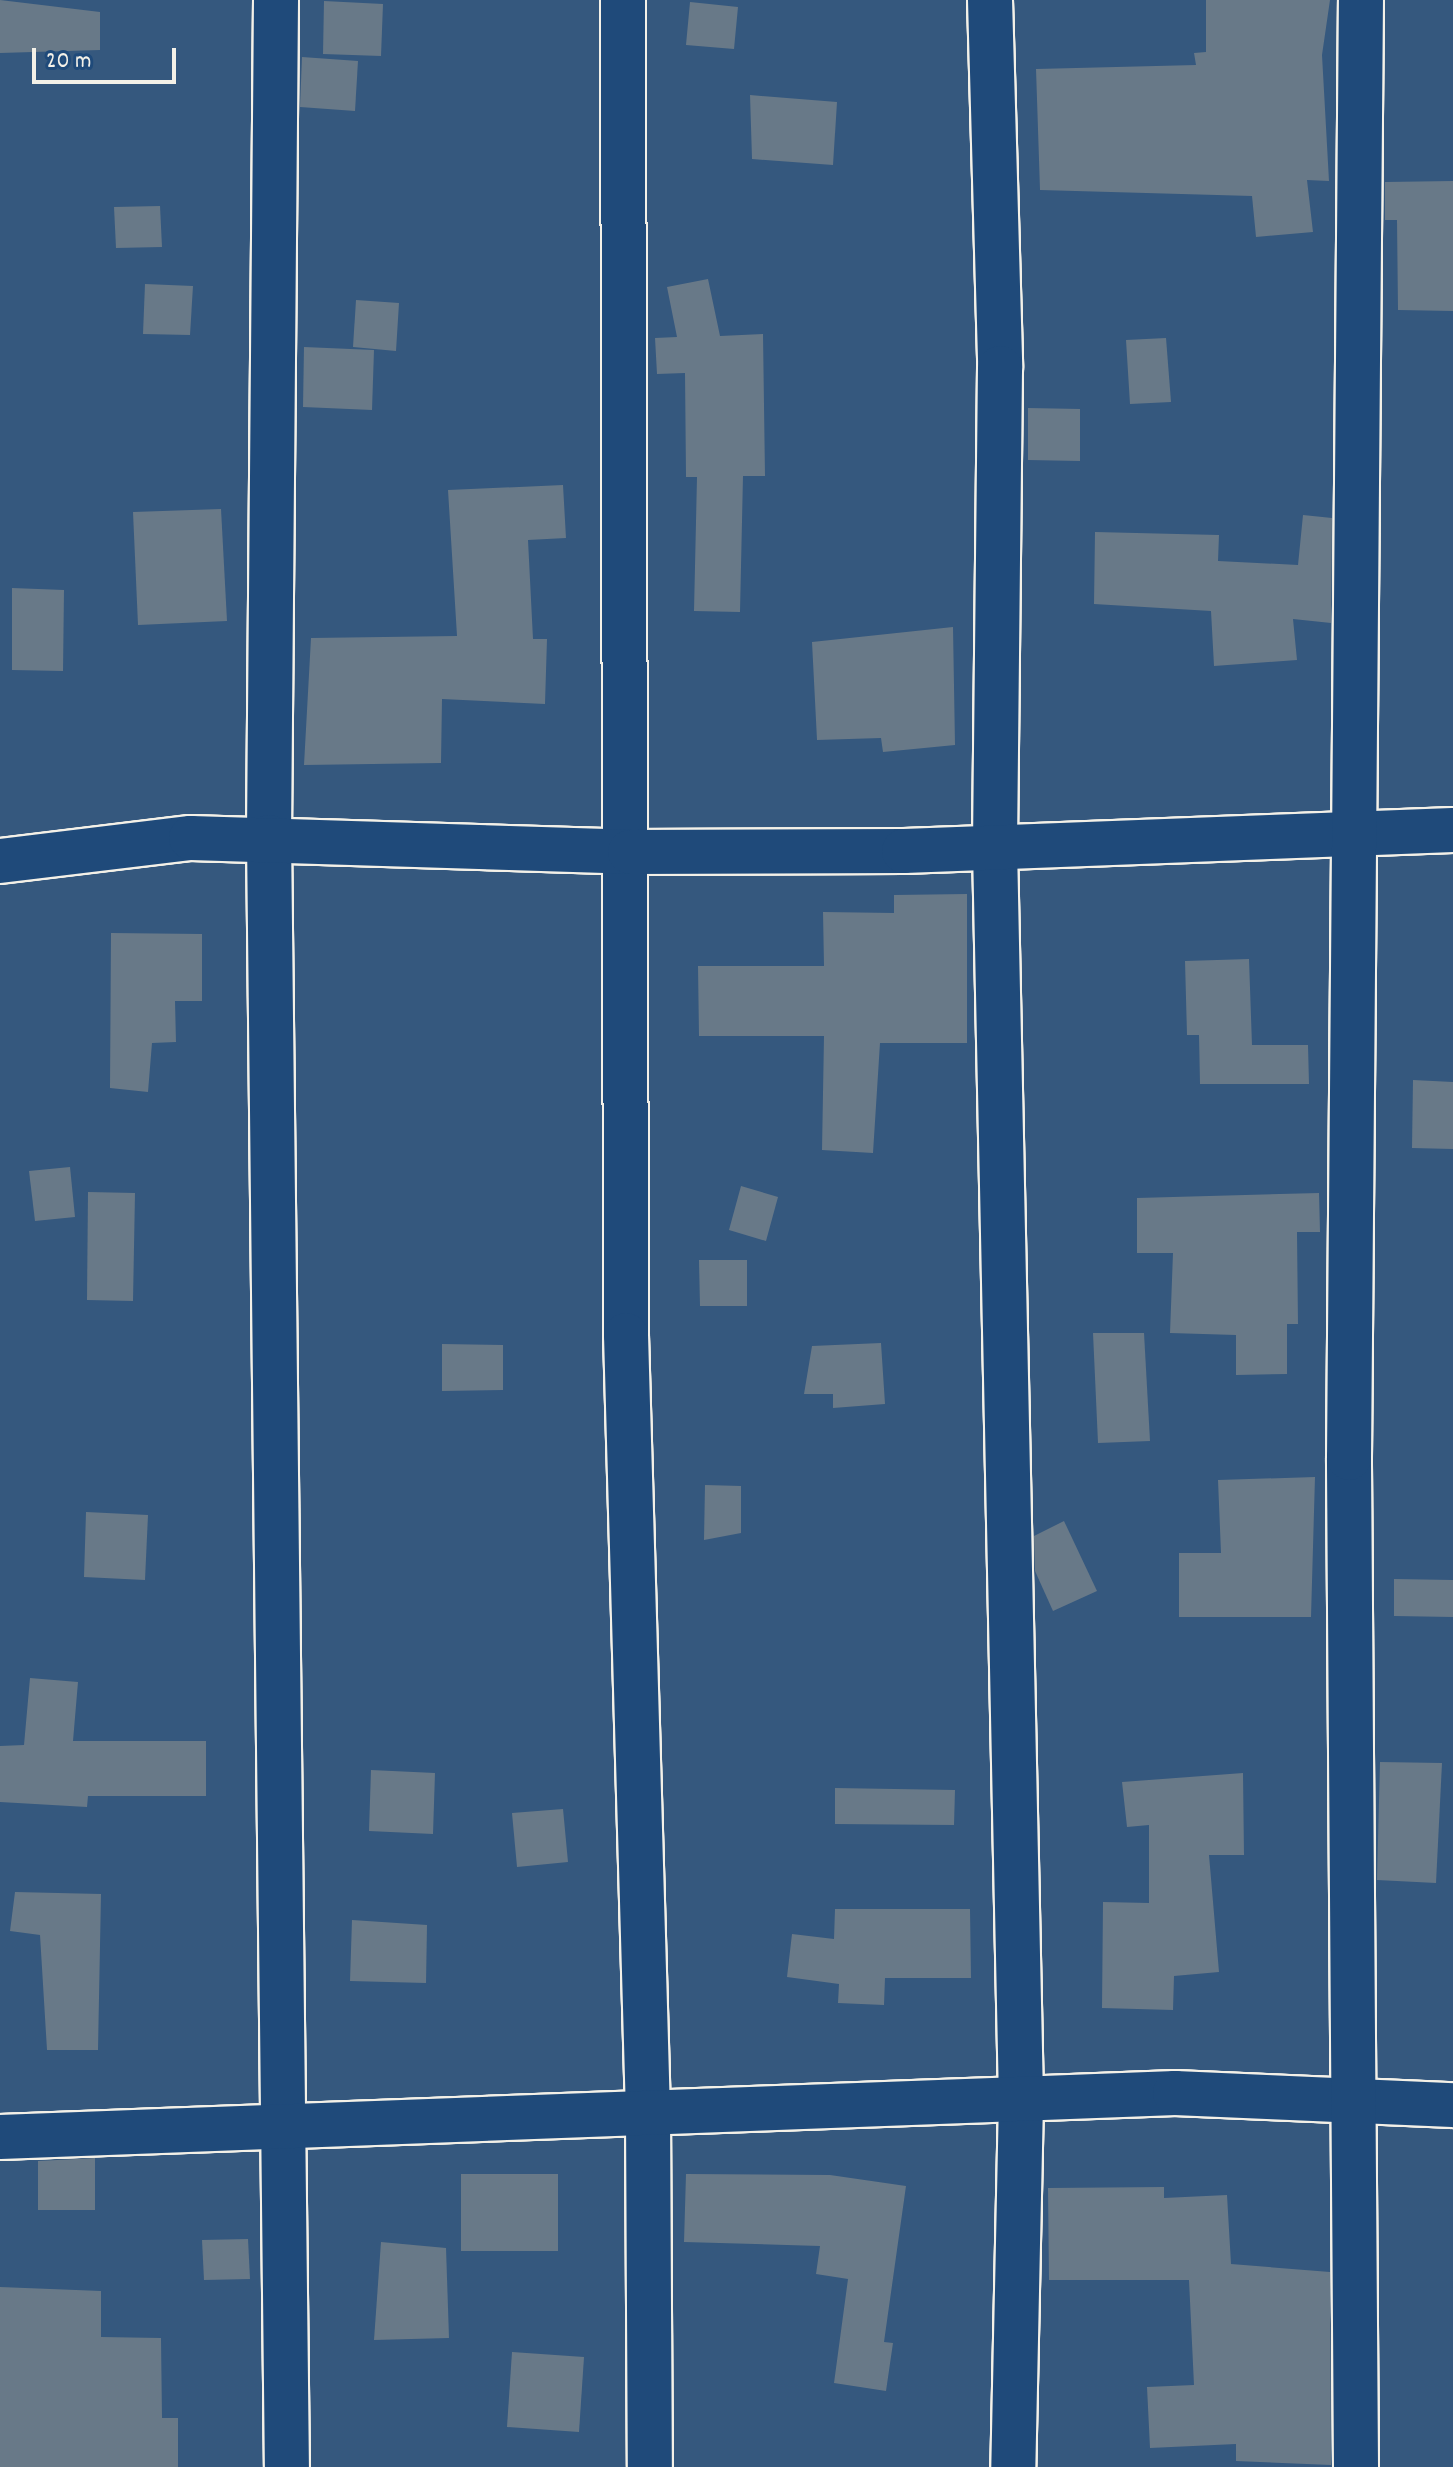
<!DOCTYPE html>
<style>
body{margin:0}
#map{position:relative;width:1453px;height:2467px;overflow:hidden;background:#35587e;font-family:Dekko,sans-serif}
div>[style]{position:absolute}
.building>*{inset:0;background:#687988}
.roads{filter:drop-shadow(2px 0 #f4f1e8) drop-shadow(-2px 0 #f4f1e8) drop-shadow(0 2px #f4f1e8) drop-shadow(0 -2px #f4f1e8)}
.minor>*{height:44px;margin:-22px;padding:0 22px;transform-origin:22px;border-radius:22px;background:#1f4a7a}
span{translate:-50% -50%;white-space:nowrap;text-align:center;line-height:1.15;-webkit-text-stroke:7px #1f4a7a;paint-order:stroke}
.scale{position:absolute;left:32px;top:48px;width:144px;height:36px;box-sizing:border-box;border:4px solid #f4f1e8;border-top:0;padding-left:10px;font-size:24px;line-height:28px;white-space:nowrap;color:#f4f1e8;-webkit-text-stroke:6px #1f4a7a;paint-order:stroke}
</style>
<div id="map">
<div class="building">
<div style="clip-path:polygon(0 0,100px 12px,100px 50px,0 53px)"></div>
<div style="clip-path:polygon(1206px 0,1330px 0,1322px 55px,1329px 181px,1307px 180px,1313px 232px,1256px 237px,1252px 196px,1040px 190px,1036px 69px,1196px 65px,1194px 53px,1206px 52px)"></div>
<div style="clip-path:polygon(324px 1px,383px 4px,381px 56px,323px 54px)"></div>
<div style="clip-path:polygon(690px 2px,738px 7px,734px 49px,686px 45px)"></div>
<div style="clip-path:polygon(302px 57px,358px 61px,355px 111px,300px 107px)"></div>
<div style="clip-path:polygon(750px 95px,837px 102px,833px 165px,752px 159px)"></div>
<div style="clip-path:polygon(1453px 181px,1453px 311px,1398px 310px,1397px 220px,1385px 220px,1385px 182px)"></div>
<div style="clip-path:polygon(160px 206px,162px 247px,116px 248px,114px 207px)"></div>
<div style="clip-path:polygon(708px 279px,720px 336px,763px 334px,765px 476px,743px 476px,740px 612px,694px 611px,697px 477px,686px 477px,685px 373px,657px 374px,655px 338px,677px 337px,667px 287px)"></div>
<div style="clip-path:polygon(145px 284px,193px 286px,190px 335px,143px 334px)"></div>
<div style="clip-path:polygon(356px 300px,399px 303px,396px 351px,353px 347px)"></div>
<div style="clip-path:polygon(1166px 338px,1171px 402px,1130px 404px,1126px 340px)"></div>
<div style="clip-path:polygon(304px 347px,374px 350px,372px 410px,303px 407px)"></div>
<div style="clip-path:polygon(1028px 408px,1080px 409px,1080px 461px,1028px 460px)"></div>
<div style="clip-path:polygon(563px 485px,566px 538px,528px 540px,533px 639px,547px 639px,545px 704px,442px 699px,441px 763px,304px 765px,311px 638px,457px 636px,448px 490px)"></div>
<div style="clip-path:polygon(221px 509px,227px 621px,138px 625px,133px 512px)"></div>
<div style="clip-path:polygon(1303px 515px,1332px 518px,1331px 623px,1293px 619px,1297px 660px,1214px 666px,1211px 611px,1094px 604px,1095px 532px,1219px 535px,1218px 561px,1298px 565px)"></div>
<div style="clip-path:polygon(12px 588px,64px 590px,63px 671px,12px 670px)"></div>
<div style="clip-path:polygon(953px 627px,955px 745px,883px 752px,881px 738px,817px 740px,812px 642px)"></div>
<div style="clip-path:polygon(967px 894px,967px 1043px,880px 1043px,873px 1153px,822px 1150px,824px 1036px,699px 1036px,698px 966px,824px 966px,823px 912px,894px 913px,894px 895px)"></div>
<div style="clip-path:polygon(111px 933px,202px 934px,202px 1001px,175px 1001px,176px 1042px,152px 1043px,148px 1092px,110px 1088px)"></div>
<div style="clip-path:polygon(1249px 959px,1252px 1045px,1308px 1045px,1309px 1084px,1200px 1084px,1199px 1035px,1187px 1035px,1185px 961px)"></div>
<div style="clip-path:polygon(1413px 1080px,1453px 1082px,1453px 1149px,1412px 1148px)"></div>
<div style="clip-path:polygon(70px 1167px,75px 1217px,35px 1221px,29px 1171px)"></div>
<div style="clip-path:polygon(741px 1186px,778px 1197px,766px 1241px,729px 1230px)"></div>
<div style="clip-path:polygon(88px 1192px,135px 1193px,133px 1301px,87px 1300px)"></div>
<div style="clip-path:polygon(1319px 1193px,1320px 1232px,1297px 1232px,1298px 1324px,1287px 1324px,1287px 1374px,1236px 1375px,1236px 1335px,1170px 1333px,1173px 1253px,1137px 1253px,1137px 1198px)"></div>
<div style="clip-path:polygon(699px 1260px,747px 1260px,747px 1306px,700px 1306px)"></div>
<div style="clip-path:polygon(1093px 1333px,1144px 1333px,1150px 1441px,1098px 1443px)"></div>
<div style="clip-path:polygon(881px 1343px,885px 1404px,833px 1408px,833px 1394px,804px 1394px,812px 1346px)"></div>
<div style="clip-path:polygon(442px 1344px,503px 1345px,503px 1390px,442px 1391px)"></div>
<div style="clip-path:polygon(1315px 1477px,1311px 1617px,1179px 1617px,1179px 1553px,1221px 1553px,1218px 1480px)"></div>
<div style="clip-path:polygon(705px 1485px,741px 1486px,741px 1533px,704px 1540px)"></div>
<div style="clip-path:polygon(86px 1512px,148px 1515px,145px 1580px,84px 1577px)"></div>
<div style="clip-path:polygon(1064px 1521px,1097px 1591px,1053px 1611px,1035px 1571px,1034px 1536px)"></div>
<div style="clip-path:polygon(1394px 1579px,1453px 1580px,1453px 1617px,1394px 1616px)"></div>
<div style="clip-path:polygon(30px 1678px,78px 1682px,73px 1741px,206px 1741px,206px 1796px,88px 1796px,87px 1807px,0 1802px,0 1746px,24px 1745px)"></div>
<div style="clip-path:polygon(1380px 1762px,1442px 1763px,1436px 1883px,1377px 1880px)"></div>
<div style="clip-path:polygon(371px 1770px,435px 1773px,433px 1834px,369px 1831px)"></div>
<div style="clip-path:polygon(1243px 1773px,1244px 1855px,1209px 1855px,1219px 1972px,1174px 1976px,1173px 2010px,1102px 2008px,1103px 1902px,1149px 1903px,1149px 1825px,1127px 1827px,1122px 1782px)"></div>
<div style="clip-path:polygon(835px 1788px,955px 1790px,954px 1825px,835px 1824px)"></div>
<div style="clip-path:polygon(563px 1809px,568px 1862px,517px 1867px,512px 1813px)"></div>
<div style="clip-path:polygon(15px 1892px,101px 1894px,98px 2050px,47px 2050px,40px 1935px,10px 1931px)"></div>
<div style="clip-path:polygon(835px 1909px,970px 1909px,971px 1978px,885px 1978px,884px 2005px,838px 2003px,839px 1984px,787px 1977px,792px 1934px,834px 1939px)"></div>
<div style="clip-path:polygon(352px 1920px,427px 1925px,426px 1983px,350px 1981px)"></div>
<div style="clip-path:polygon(95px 2158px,95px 2210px,38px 2210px,38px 2161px)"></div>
<div style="clip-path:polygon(461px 2174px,558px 2174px,558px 2251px,461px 2251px)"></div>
<div style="clip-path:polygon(686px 2174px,830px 2175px,906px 2186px,884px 2342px,893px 2343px,886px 2391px,834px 2383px,848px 2279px,816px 2274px,820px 2246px,684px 2242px)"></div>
<div style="clip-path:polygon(1164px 2187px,1164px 2198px,1227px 2195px,1231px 2264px,1330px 2272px,1331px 2465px,1236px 2461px,1236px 2444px,1150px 2448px,1147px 2387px,1194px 2385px,1189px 2280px,1049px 2280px,1048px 2188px)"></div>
<div style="clip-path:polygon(248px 2239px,250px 2279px,204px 2280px,202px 2240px)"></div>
<div style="clip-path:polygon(381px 2242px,446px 2248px,449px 2338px,374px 2340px)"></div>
<div style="clip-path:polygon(0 2287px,101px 2291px,101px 2337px,161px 2338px,162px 2418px,178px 2418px,178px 2467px,0 2467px)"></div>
<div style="clip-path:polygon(512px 2352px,584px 2357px,579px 2432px,507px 2427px)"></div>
</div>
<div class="roads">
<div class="minor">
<div style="left:276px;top:0;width:837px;rotate:90.48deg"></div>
<div style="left:269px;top:837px;width:1630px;rotate:89.37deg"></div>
<div style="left:623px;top:0;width:1335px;rotate:89.87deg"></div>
<div style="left:626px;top:1335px;width:779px;rotate:88.38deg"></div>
<div style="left:648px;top:2114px;width:353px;rotate:89.7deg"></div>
<div style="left:990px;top:0;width:368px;rotate:88.4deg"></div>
<div style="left:1000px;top:368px;width:480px;rotate:90.6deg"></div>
<div style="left:995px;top:848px;width:1252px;rotate:88.81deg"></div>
<div style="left:1021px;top:2100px;width:367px;rotate:91.2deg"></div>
<div style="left:0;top:861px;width:192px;rotate:-6.9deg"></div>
<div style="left:191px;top:838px;width:439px;rotate:1.8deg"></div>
<div style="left:630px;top:852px;width:274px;rotate:-0.2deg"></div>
<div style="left:904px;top:851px;width:549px;rotate:-2.19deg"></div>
<div style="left:0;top:2137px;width:1176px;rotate:-2.14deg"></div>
<div style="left:1175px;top:2093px;width:278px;rotate:2.5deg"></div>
<div style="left:1356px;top:2467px;width:1009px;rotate:-90.4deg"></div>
<div style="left:1349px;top:1458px;width:1458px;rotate:-89.53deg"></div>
</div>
</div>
<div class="scale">20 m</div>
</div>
